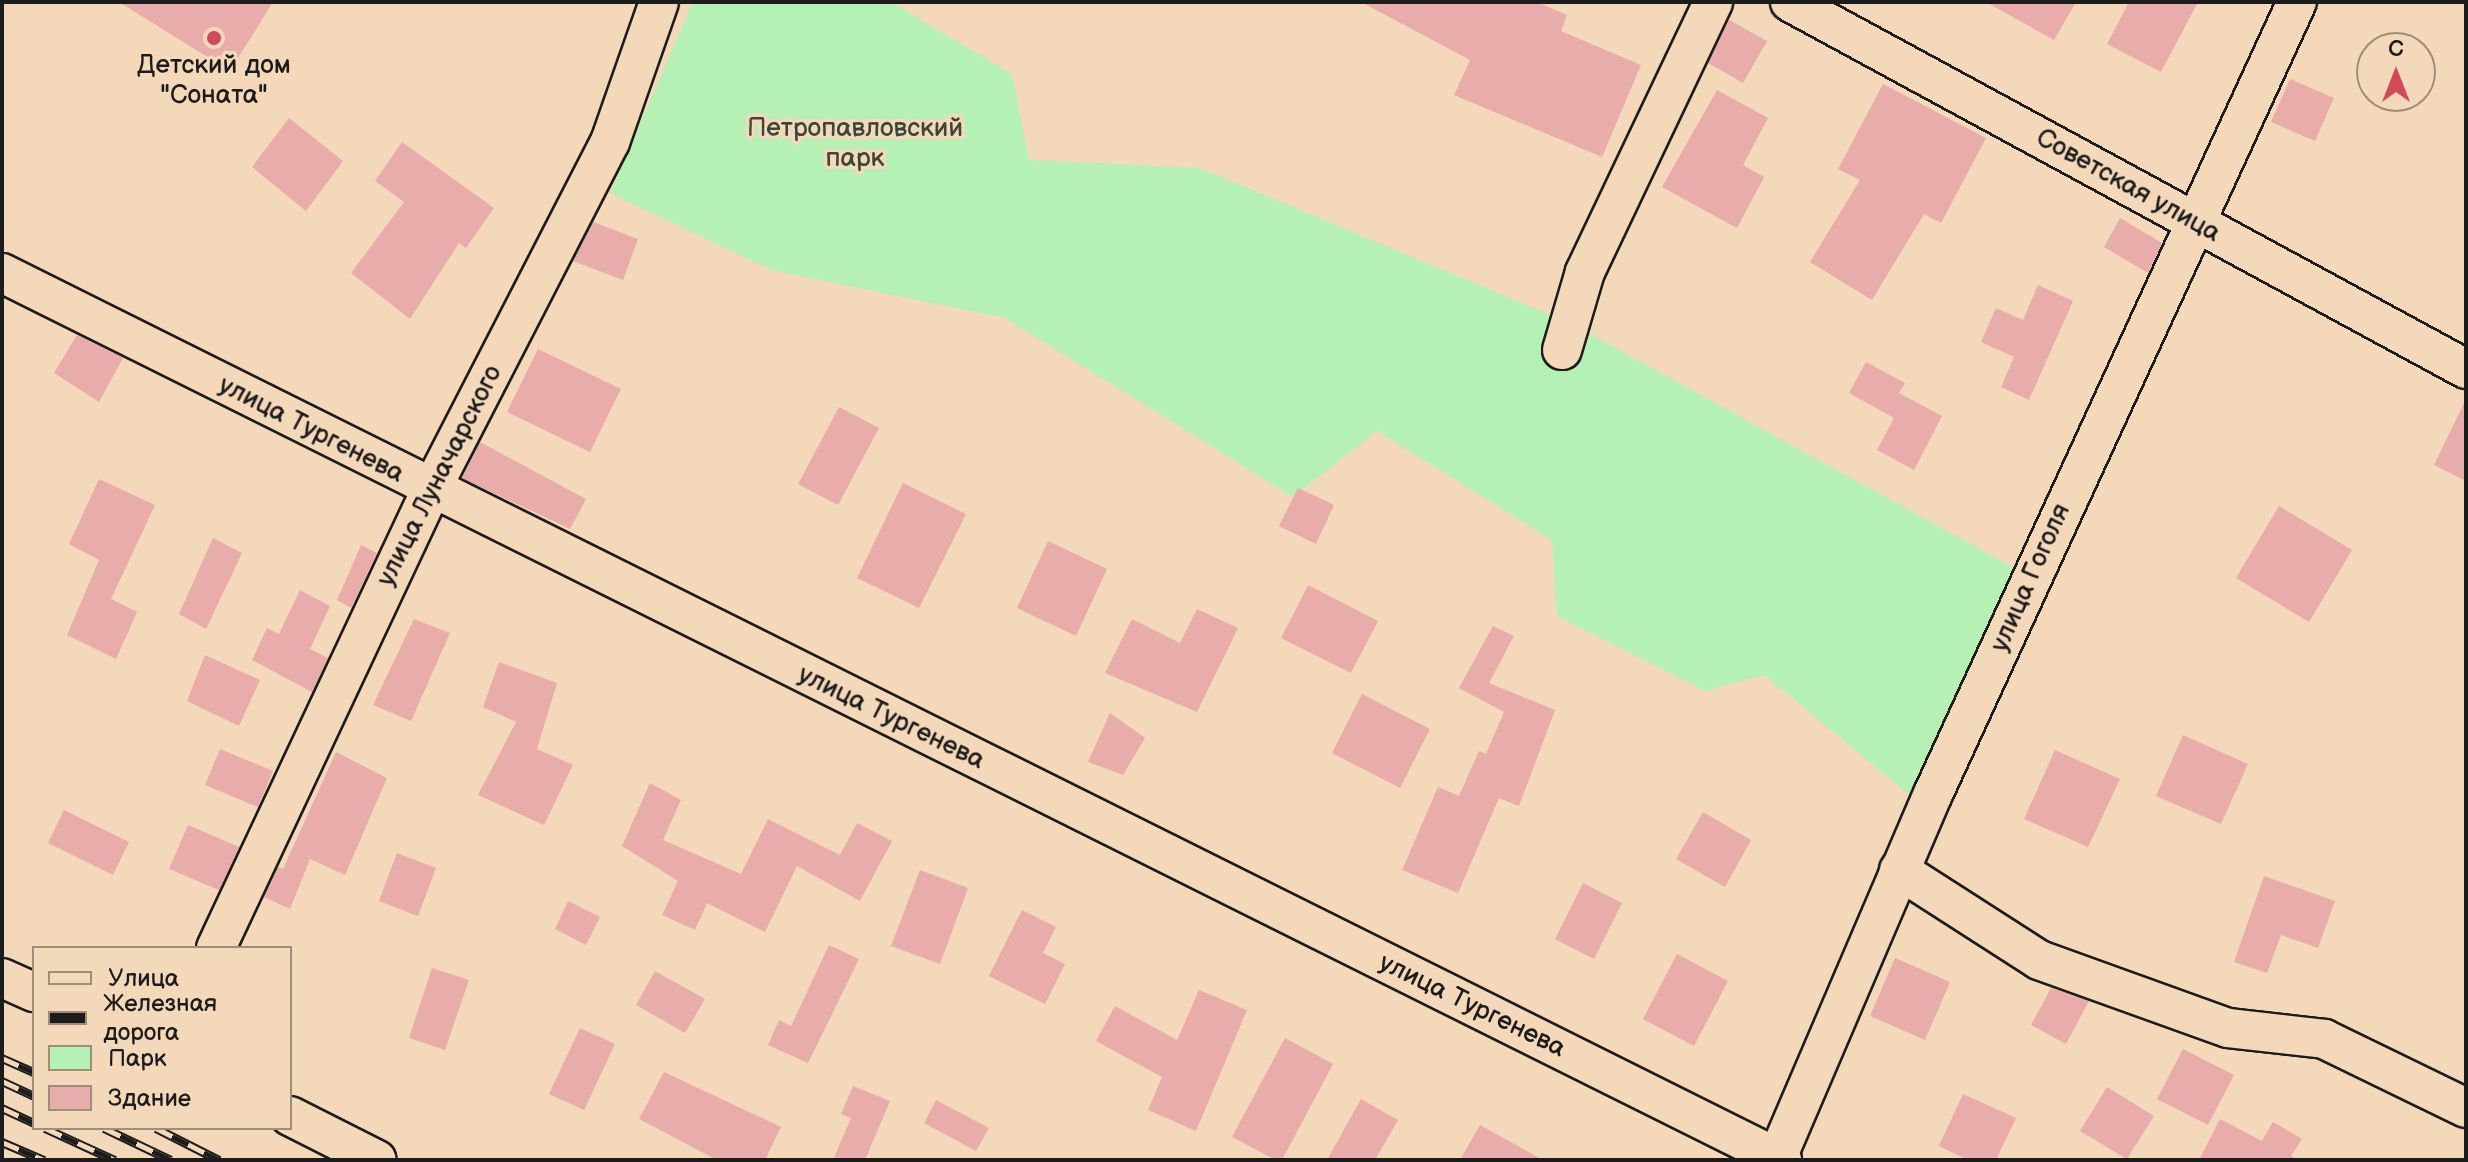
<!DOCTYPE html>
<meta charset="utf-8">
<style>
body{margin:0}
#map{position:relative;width:2468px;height:1162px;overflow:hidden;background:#f4d8ba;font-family:"Balsamiq Sans",sans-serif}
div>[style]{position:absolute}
.green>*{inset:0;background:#b5f0b5}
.building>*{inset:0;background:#e8acab}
.roads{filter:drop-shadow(2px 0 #1c1c1c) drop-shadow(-2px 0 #1c1c1c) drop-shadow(0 2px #1c1c1c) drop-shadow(0 -2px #1c1c1c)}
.minor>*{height:38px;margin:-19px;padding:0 19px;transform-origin:19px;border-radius:19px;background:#f4d8ba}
.rail>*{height:9px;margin-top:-4.5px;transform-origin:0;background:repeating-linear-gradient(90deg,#f4d8ba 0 18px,#1c1c1c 0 36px);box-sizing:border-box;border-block:2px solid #1c1c1c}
.dots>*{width:22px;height:22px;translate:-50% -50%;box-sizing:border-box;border:4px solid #f4d8ba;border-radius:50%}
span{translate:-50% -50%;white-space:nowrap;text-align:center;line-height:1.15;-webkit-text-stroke:7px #f4d8ba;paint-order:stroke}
.poi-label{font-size:26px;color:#1c1c1c}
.park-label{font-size:26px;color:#3b463b}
.street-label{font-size:26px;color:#1c1c1c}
.frame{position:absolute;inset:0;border:4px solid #1c1c1c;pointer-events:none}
.legend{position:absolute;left:32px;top:946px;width:260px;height:184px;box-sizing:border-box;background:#f4d8ba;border:2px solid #9e8d7b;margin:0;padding:10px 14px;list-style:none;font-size:24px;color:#1c1c1c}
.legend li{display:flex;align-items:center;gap:16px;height:40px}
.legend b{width:40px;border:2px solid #9e8d7b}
.north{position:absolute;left:2356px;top:32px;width:80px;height:80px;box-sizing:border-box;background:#f4d8ba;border:2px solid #9e8d7b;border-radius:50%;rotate:0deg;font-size:22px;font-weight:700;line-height:32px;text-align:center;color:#1c1c1c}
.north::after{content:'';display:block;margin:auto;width:28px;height:36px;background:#d1495b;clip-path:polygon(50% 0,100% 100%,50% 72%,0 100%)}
</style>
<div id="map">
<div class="green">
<div style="clip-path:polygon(693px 2px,891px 2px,1012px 74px,1029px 160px,1200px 168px,1572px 324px,2027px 575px,1922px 805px,1764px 675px,1705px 691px,1557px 616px,1552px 540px,1377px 431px,1293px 497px,1005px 318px,771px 270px,610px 193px)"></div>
</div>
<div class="building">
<div style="clip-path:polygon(119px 2px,273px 2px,230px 71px)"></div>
<div style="clip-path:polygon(1361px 2px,1537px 2px,1567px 15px,1561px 31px,1641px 65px,1602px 157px,1454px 95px,1470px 60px)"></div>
<div style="clip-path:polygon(1986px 2px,2076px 2px,2054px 40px)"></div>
<div style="clip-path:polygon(2129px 2px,2198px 2px,2161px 72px,2107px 44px)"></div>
<div style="clip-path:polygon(1729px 20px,1767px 41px,1743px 83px,1708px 63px)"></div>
<div style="clip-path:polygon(2290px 79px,2334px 98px,2315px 141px,2271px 122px)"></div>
<div style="clip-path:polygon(1883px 84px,1986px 138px,1941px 223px,1924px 214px,1872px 300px,1810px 262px,1860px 180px,1838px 169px)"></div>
<div style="clip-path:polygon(1717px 90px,1768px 118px,1743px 165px,1764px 177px,1737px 228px,1662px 187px)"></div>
<div style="clip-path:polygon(289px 118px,343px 161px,306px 211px,252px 167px)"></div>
<div style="clip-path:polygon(402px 142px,494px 208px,466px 248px,459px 243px,410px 319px,351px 273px,404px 202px,375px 181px)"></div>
<div style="clip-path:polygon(2120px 218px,2162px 243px,2148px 273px,2104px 247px)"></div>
<div style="clip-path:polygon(593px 222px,638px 239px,623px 280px,573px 261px)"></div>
<div style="clip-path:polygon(2038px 285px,2073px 301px,2029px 400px,2001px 387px,2014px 357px,1981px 342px,1996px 308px,2023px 320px)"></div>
<div style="clip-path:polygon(77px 335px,123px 358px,99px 402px,54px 373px)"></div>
<div style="clip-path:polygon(538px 349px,621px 389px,590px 452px,507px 412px)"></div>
<div style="clip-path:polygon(1866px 362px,1905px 383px,1899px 393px,1942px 416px,1914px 470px,1877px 450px,1894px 418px,1849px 393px)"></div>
<div style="clip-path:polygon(2466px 399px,2466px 481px,2434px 465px)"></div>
<div style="clip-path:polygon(839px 407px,879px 428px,838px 505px,798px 484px)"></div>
<div style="clip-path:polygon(480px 442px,586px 499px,570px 529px,462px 478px)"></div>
<div style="clip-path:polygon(99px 479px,155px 505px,111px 599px,137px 612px,116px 659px,67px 635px,99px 560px,69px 544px)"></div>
<div style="clip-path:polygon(903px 483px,966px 514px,919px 608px,857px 578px)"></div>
<div style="clip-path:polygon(1298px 488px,1334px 505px,1316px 544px,1279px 526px)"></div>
<div style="clip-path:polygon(2279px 506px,2352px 550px,2309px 622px,2236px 578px)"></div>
<div style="clip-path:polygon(213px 538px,242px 553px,206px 629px,179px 614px)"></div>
<div style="clip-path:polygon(1048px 541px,1107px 569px,1076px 636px,1017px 608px)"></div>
<div style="clip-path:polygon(361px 545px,377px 553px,351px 608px,337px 600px)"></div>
<div style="clip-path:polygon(1308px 585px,1378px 621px,1351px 673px,1281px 638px)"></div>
<div style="clip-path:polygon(300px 590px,330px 606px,310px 649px,328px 658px,312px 692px,252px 660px,267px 628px,279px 634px)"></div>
<div style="clip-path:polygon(1197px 609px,1238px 628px,1197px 712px,1105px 673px,1132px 619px,1180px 643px)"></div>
<div style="clip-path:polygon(414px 619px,450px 633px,411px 721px,373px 705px)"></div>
<div style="clip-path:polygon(1493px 626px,1514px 636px,1489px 683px,1555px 710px,1519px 806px,1499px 798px,1458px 893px,1402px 870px,1438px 787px,1459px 796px,1479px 751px,1486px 754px,1504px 712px,1459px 688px)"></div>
<div style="clip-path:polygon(205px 655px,260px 680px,239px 726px,187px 701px)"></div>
<div style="clip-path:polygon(499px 662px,557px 683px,537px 749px,573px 765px,544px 825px,478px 795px,516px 722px,483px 707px)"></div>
<div style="clip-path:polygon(1362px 694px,1430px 729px,1400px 788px,1332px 753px)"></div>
<div style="clip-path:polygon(1110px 713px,1145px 738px,1123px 775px,1088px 762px)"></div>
<div style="clip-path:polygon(2183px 735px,2248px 764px,2221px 824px,2156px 796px)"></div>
<div style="clip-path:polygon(220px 749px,273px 771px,258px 807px,205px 785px)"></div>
<div style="clip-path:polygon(2055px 750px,2120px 779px,2088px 847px,2024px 819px)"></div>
<div style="clip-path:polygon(336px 752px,387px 778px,345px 875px,310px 859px,290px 909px,264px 897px,278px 867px,283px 869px)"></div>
<div style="clip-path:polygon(650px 783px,681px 800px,663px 840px,741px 874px,768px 819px,840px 855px,857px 823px,892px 841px,860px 901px,797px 866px,765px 932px,707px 903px,695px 930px,662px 915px,678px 881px,622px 846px)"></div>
<div style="clip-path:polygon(64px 810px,129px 842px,113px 875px,48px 843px)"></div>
<div style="clip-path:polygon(1703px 812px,1751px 840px,1725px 887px,1676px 859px)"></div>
<div style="clip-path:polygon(188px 825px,239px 847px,219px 890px,169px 869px)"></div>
<div style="clip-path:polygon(397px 853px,436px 868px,418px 916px,379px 901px)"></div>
<div style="clip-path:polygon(920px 870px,968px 888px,940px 964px,891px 946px)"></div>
<div style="clip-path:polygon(2264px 876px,2335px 901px,2318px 948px,2281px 935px,2267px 973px,2234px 962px)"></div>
<div style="clip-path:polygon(1583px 883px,1622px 903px,1594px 959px,1555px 939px)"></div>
<div style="clip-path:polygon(568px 901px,600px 917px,586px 945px,555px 929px)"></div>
<div style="clip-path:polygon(1022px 910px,1056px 927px,1043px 953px,1065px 964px,1045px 1004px,989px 976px)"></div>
<div style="clip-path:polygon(829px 945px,859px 959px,808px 1063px,768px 1045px,779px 1020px,791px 1026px)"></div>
<div style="clip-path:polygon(1677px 954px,1728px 981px,1694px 1046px,1643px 1019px)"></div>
<div style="clip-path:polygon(1895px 958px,1950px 982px,1925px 1040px,1870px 1016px)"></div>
<div style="clip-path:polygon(432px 968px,469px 980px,445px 1050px,409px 1038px)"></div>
<div style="clip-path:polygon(655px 971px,705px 999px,685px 1033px,636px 1005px)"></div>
<div style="clip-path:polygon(2051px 988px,2089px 1001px,2066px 1044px,2031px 1025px)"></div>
<div style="clip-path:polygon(1199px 990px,1247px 1010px,1196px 1131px,1148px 1110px,1162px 1077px,1096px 1041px,1115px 1006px,1177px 1040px)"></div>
<div style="clip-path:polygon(580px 1028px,615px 1044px,584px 1110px,549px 1094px)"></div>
<div style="clip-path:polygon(1285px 1038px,1333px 1064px,1282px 1160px,1276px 1160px,1232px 1137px)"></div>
<div style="clip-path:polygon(2183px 1049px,2234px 1075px,2208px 1125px,2157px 1099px)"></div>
<div style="clip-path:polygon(664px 1072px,781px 1127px,765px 1160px,717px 1160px,639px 1119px)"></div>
<div style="clip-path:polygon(853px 1086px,890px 1101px,865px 1160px,833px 1160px,851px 1118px,841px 1114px)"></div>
<div style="clip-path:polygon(2107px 1087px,2154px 1116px,2127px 1159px,2080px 1131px)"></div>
<div style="clip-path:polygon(1963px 1094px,2016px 1118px,1996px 1160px,1968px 1160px,1939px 1146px)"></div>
<div style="clip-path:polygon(1361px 1099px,1398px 1120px,1375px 1160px,1327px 1160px)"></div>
<div style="clip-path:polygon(936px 1100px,989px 1128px,976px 1151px,924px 1123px)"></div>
<div style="clip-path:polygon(2220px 1119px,2262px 1141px,2273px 1122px,2302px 1139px,2291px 1156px,2300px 1160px,2199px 1160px)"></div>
<div style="clip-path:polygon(1480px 1125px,1543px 1160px,1460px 1160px)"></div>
</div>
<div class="roads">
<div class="minor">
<div style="left:1790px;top:2px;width:769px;rotate:28.5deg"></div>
<div style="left:2px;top:273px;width:1989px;rotate:26.49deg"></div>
<div style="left:1562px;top:350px;width:81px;rotate:-73.6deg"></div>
<div style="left:1585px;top:272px;width:299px;rotate:-64.6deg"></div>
<div style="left:1899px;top:870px;width:166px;rotate:32.7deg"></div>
<div style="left:2039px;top:960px;width:201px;rotate:19.8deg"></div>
<div style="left:2228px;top:1028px;width:97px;rotate:6.5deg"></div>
<div style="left:2324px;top:1039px;width:158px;rotate:25.9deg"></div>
<div style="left:216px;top:948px;width:506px;rotate:-64.85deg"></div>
<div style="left:431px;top:490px;width:391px;rotate:-62.8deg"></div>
<div style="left:610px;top:142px;width:148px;rotate:-70.7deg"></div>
<div style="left:2px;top:978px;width:35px;rotate:24deg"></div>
<div style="left:290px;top:1116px;width:97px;rotate:26.8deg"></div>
<div style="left:1776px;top:1160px;width:398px;rotate:-66.8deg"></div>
<div style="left:1933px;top:794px;width:872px;rotate:-65.32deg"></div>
</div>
</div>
<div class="rail">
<div style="left:2px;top:1058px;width:35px;rotate:24deg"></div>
<div style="left:2px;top:1081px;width:35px;rotate:25deg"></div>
<div style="left:2px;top:1108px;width:35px;rotate:25deg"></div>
<div style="left:45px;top:1128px;width:77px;rotate:24.6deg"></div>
<div style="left:104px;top:1128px;width:74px;rotate:25.5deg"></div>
<div style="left:156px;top:1128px;width:71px;rotate:26.9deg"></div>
<div style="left:2px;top:1142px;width:46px;rotate:23.2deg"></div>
</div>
<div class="dots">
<div style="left:214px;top:38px;background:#d1495b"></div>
</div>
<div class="poi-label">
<span style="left:214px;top:81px">Детский дом<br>"Соната"</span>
</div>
<div class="park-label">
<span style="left:855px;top:144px">Петропавловский<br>парк</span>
</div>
<div class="street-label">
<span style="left:2128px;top:186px;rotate:29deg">Советская улица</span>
<span style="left:311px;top:430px;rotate:27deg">улица Тургенева</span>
<span style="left:440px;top:476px;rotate:-63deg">улица Луначарского</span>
<span style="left:2031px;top:578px;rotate:-66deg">улица Гоголя</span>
<span style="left:891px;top:718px;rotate:26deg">улица Тургенева</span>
<span style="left:1472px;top:1006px;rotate:26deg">улица Тургенева</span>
</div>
<div class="frame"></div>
<ul class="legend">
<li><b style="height:10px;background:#f4d8ba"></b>Улица</li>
<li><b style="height:10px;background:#1c1c1c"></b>Железная дорога</li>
<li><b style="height:22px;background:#b5f0b5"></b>Парк</li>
<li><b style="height:22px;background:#e8acab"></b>Здание</li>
</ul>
<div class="north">С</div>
</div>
